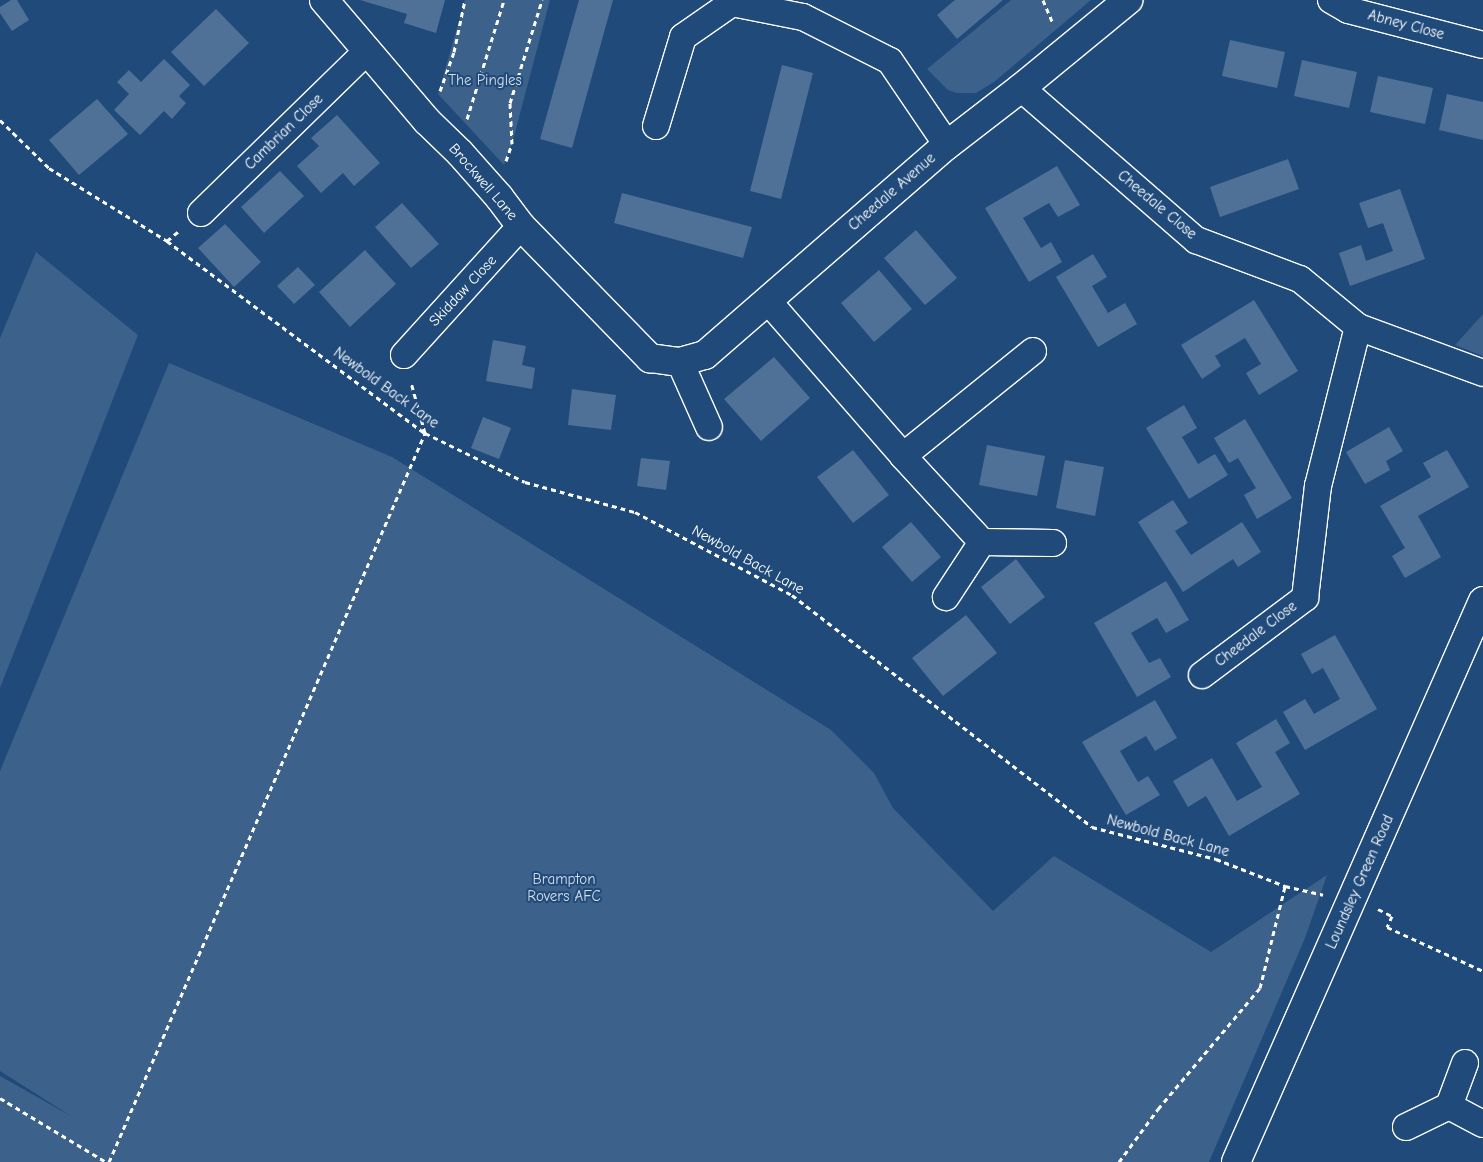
<!DOCTYPE html>
<style>
body{margin:0}
#map{position:relative;width:1483px;height:1162px;overflow:hidden;background:#1f4a7a;font-family:"Comic Neue",sans-serif}
div>[style]{position:absolute}
.green>*{inset:0;background:#3c618b}
.building>*{inset:0;background:#507197}
.path>*{height:3px;margin-top:-1.5px;transform-origin:0;background:repeating-linear-gradient(90deg,#fff 0 5px,transparent 0 9px)}
.roads{filter:drop-shadow(1px 0 #fff) drop-shadow(-1px 0 #fff) drop-shadow(0 1px #fff) drop-shadow(0 -1px #fff)}
.minor>*{height:26px;margin:-13px;padding:0 13px;transform-origin:13px;border-radius:13px;background:#1f4a7a}
.tertiary>*{height:28px;margin:-14px;padding:0 14px;transform-origin:14px;border-radius:14px;background:#1f4a7a}
.secondary>*{height:28px;margin:-14px;padding:0 14px;transform-origin:14px;border-radius:14px;background:#1f4a7a}
span{translate:-50% -50%;white-space:nowrap;text-align:center;line-height:1.15;-webkit-text-stroke:4px #1f4a7a;paint-order:stroke}
.street-label{font-size:15px;color:#fff}
.park-label{font-size:15px;color:#d8dfe8}
</style>
<div id="map">
<div class="green">
<div style="clip-path:polygon(465px 0,550px 0,512px 144px,504px 165px,438px 94px)"></div>
<div style="clip-path:polygon(1011px 0,1091px 0,994px 82px,976px 93px,957px 93px,948px 90px,927px 69px)"></div>
<div style="clip-path:polygon(36px 252px,138px 335px,0 688px,0 338px)"></div>
<div style="clip-path:polygon(1483px 314px,1483px 356px,1455px 345px)"></div>
<div style="clip-path:polygon(169px 363px,392px 457px,831px 730px,874px 773px,893px 808px,993px 911px,1054px 856px,1211px 952px,1327px 875px,1305px 938px,1209px 1162px,0 1162px,0 1076px,71px 1116px,0 1071px,0 771px)"></div>
</div>
<div class="building">
<div style="clip-path:polygon(11px 0,17px 0,29px 20px,12px 31px,0 13px,0 7px)"></div>
<div style="clip-path:polygon(360px 0,445px 0,436px 33px,404px 23px,407px 14px)"></div>
<div style="clip-path:polygon(579px 0,613px 0,572px 148px,540px 139px)"></div>
<div style="clip-path:polygon(955px 0,1003px 0,957px 39px,937px 15px)"></div>
<div style="clip-path:polygon(216px 9px,249px 43px,204px 86px,171px 52px)"></div>
<div style="clip-path:polygon(1230px 40px,1285px 52px,1277px 88px,1222px 76px)"></div>
<div style="clip-path:polygon(164px 59px,190px 85px,179px 96px,186px 103px,172px 119px,164px 111px,140px 135px,114px 110px,129px 94px,117px 82px,129px 70px,141px 82px)"></div>
<div style="clip-path:polygon(1302px 60px,1357px 72px,1349px 108px,1294px 96px)"></div>
<div style="clip-path:polygon(782px 65px,813px 73px,781px 199px,750px 191px)"></div>
<div style="clip-path:polygon(1378px 76px,1433px 88px,1425px 124px,1370px 112px)"></div>
<div style="clip-path:polygon(1447px 94px,1483px 102px,1483px 140px,1439px 130px)"></div>
<div style="clip-path:polygon(97px 99px,128px 134px,79px 175px,49px 140px)"></div>
<div style="clip-path:polygon(337px 115px,380px 163px,354px 186px,343px 173px,321px 193px,297px 166px,319px 146px,311px 138px)"></div>
<div style="clip-path:polygon(1288px 159px,1299px 189px,1220px 217px,1210px 187px)"></div>
<div style="clip-path:polygon(1057px 166px,1080px 205px,1058px 217px,1049px 203px,1023px 218px,1041px 248px,1051px 242px,1062px 262px,1029px 282px,985px 208px)"></div>
<div style="clip-path:polygon(280px 171px,304px 196px,264px 233px,241px 207px)"></div>
<div style="clip-path:polygon(1400px 189px,1425px 259px,1350px 286px,1339px 253px,1361px 245px,1366px 261px,1393px 251px,1383px 223px,1368px 228px,1359px 203px)"></div>
<div style="clip-path:polygon(622px 193px,752px 227px,743px 258px,614px 223px)"></div>
<div style="clip-path:polygon(402px 203px,439px 244px,411px 268px,375px 227px)"></div>
<div style="clip-path:polygon(225px 224px,261px 262px,234px 287px,198px 248px)"></div>
<div style="clip-path:polygon(916px 230px,957px 278px,925px 305px,884px 258px)"></div>
<div style="clip-path:polygon(365px 250px,396px 284px,350px 327px,319px 292px)"></div>
<div style="clip-path:polygon(1093px 254px,1107px 277px,1092px 286px,1108px 313px,1125px 303px,1137px 324px,1098px 347px,1056px 277px)"></div>
<div style="clip-path:polygon(298px 267px,315px 285px,294px 304px,277px 286px)"></div>
<div style="clip-path:polygon(879px 270px,912px 309px,874px 342px,841px 303px)"></div>
<div style="clip-path:polygon(1254px 300px,1298px 371px,1259px 395px,1246px 373px,1261px 364px,1245px 338px,1215px 356px,1221px 366px,1202px 379px,1181px 345px)"></div>
<div style="clip-path:polygon(493px 340px,526px 346px,522px 365px,535px 368px,532px 389px,486px 381px)"></div>
<div style="clip-path:polygon(774px 357px,810px 398px,761px 441px,724px 399px)"></div>
<div style="clip-path:polygon(572px 389px,616px 395px,611px 430px,568px 425px)"></div>
<div style="clip-path:polygon(1184px 405px,1197px 428px,1182px 437px,1198px 464px,1215px 454px,1228px 475px,1189px 499px,1146px 428px)"></div>
<div style="clip-path:polygon(483px 417px,511px 428px,499px 459px,471px 448px)"></div>
<div style="clip-path:polygon(1245px 419px,1292px 498px,1257px 519px,1244px 495px,1256px 488px,1238px 458px,1229px 463px,1214px 438px)"></div>
<div style="clip-path:polygon(1389px 427px,1403px 451px,1386px 461px,1390px 470px,1365px 484px,1346px 452px)"></div>
<div style="clip-path:polygon(987px 445px,1045px 456px,1037px 496px,979px 485px)"></div>
<div style="clip-path:polygon(853px 450px,889px 495px,853px 523px,817px 477px)"></div>
<div style="clip-path:polygon(1447px 450px,1469px 487px,1418px 516px,1441px 557px,1405px 578px,1392px 556px,1405px 548px,1380px 506px,1431px 477px,1423px 463px)"></div>
<div style="clip-path:polygon(641px 458px,670px 461px,666px 490px,637px 486px)"></div>
<div style="clip-path:polygon(1065px 460px,1104px 467px,1095px 516px,1056px 508px)"></div>
<div style="clip-path:polygon(1173px 500px,1188px 523px,1175px 531px,1191px 555px,1242px 522px,1261px 552px,1238px 567px,1233px 559px,1183px 592px,1138px 522px)"></div>
<div style="clip-path:polygon(911px 522px,941px 557px,912px 582px,882px 547px)"></div>
<div style="clip-path:polygon(1016px 559px,1045px 597px,1010px 624px,981px 587px)"></div>
<div style="clip-path:polygon(1166px 581px,1189px 620px,1166px 633px,1157px 618px,1131px 633px,1149px 663px,1160px 658px,1171px 677px,1137px 697px,1094px 623px)"></div>
<div style="clip-path:polygon(966px 615px,997px 653px,943px 696px,912px 658px)"></div>
<div style="clip-path:polygon(1335px 635px,1377px 709px,1305px 750px,1283px 712px,1305px 699px,1314px 714px,1340px 699px,1323px 668px,1312px 674px,1301px 654px)"></div>
<div style="clip-path:polygon(1155px 700px,1177px 738px,1155px 751px,1146px 736px,1120px 751px,1138px 782px,1148px 776px,1160px 795px,1126px 815px,1082px 742px)"></div>
<div style="clip-path:polygon(1276px 719px,1290px 743px,1275px 752px,1300px 794px,1229px 836px,1206px 796px,1188px 807px,1173px 781px,1212px 758px,1237px 801px,1262px 787px,1236px 743px)"></div>
</div>
<div class="path">
<div style="left:1043px;top:0;width:26px;rotate:67deg"></div>
<div style="left:440px;top:91px;width:41px;rotate:-70.3deg"></div>
<div style="left:454px;top:52px;width:53px;rotate:-78.1deg"></div>
<div style="left:467px;top:119px;width:125px;rotate:-72.7deg"></div>
<div style="left:0;top:120px;width:69px;rotate:44.4deg"></div>
<div style="left:49px;top:168px;width:139px;rotate:31.7deg"></div>
<div style="left:167px;top:241px;width:322px;rotate:36.7deg"></div>
<div style="left:425px;top:433px;width:111px;rotate:26.1deg"></div>
<div style="left:525px;top:482px;width:114px;rotate:15.3deg"></div>
<div style="left:635px;top:512px;width:178px;rotate:27.9deg"></div>
<div style="left:792px;top:595px;width:379px;rotate:37.7deg"></div>
<div style="left:1092px;top:827px;width:128px;rotate:14.5deg"></div>
<div style="left:1216px;top:859px;width:74px;rotate:21.4deg"></div>
<div style="left:1285px;top:886px;width:39px;rotate:13deg"></div>
<div style="left:506px;top:161px;width:18px;rotate:-71deg"></div>
<div style="left:512px;top:144px;width:41px;rotate:-92.8deg"></div>
<div style="left:510px;top:103px;width:108px;rotate:-72.7deg"></div>
<div style="left:167px;top:241px;width:16px;rotate:-40deg"></div>
<div style="left:1378px;top:909px;width:16px;rotate:27deg"></div>
<div style="left:1392px;top:916px;width:12px;rotate:114deg"></div>
<div style="left:1387px;top:927px;width:106px;rotate:24.6deg"></div>
<div style="left:0;top:1098px;width:124px;rotate:31.1deg"></div>
<div style="left:109px;top:1162px;width:795px;rotate:-66.56deg"></div>
<div style="left:425px;top:433px;width:53px;rotate:-105.4deg"></div>
<div style="left:1119px;top:1162px;width:66px;rotate:-53.7deg"></div>
<div style="left:1158px;top:1109px;width:158px;rotate:-49.9deg"></div>
<div style="left:1260px;top:988px;width:105px;rotate:-76.2deg"></div>
</div>
<div class="roads">
<div class="minor">
<div style="left:1331px;top:0;width:20px;rotate:30deg"></div>
<div style="left:1348px;top:10px;width:139px;rotate:14.5deg"></div>
<div style="left:1021px;top:88px;width:232px;rotate:41deg"></div>
<div style="left:1196px;top:240px;width:111px;rotate:20.6deg"></div>
<div style="left:1300px;top:279px;width:75px;rotate:39.6deg"></div>
<div style="left:1358px;top:327px;width:133px;rotate:20.2deg"></div>
<div style="left:656px;top:126px;width:93px;rotate:-73.1deg"></div>
<div style="left:683px;top:37px;width:60px;rotate:-34.8deg"></div>
<div style="left:732px;top:3px;width:72px;rotate:11.2deg"></div>
<div style="left:803px;top:17px;width:97px;rotate:26.8deg"></div>
<div style="left:890px;top:61px;width:102px;rotate:55.8deg"></div>
<div style="left:201px;top:213px;width:232px;rotate:-44.3deg"></div>
<div style="left:768px;top:301px;width:206px;rotate:48.9deg"></div>
<div style="left:903px;top:456px;width:117px;rotate:47.4deg"></div>
<div style="left:982px;top:542px;width:66px;rotate:123.2deg"></div>
<div style="left:404px;top:355px;width:174px;rotate:-47.8deg"></div>
<div style="left:680px;top:362px;width:71px;rotate:66deg"></div>
<div style="left:903px;top:456px;width:167px;rotate:-38.9deg"></div>
<div style="left:982px;top:542px;width:71px;rotate:0.8deg"></div>
<div style="left:1202px;top:675px;width:129px;rotate:-36.8deg"></div>
<div style="left:1305px;top:598px;width:113px;rotate:-83.4deg"></div>
<div style="left:1318px;top:486px;width:164px;rotate:-75.9deg"></div>
<div style="left:1465px;top:1063px;width:46px;rotate:110.4deg"></div>
<div style="left:1449px;top:1106px;width:38px;rotate:28deg"></div>
<div style="left:1406px;top:1127px;width:48px;rotate:-26deg"></div>
</div>
<div class="tertiary">
<div style="left:324px;top:0;width:159px;rotate:49.6deg"></div>
<div style="left:427px;top:121px;width:46px;rotate:44.1deg"></div>
<div style="left:460px;top:153px;width:59px;rotate:48.4deg"></div>
<div style="left:499px;top:197px;width:36px;rotate:53deg"></div>
<div style="left:521px;top:226px;width:185px;rotate:45.7deg"></div>
<div style="left:650px;top:358px;width:30px;rotate:8deg"></div>
<div style="left:680px;top:362px;width:26px;rotate:-16deg"></div>
<div style="left:705px;top:355px;width:320px;rotate:-41deg"></div>
<div style="left:947px;top:145px;width:93px;rotate:-37.6deg"></div>
<div style="left:1021px;top:88px;width:139px;rotate:-39.4deg"></div>
</div>
<div class="secondary">
<div style="left:1236px;top:1162px;width:613px;rotate:-66.24deg"></div>
</div>
</div>
<div class="street-label">
<span style="left:1406px;top:25px;rotate:15deg">Abney Close</span>
<span style="left:284px;top:132px;rotate:-44deg">Cambrian Close</span>
<span style="left:483px;top:182px;rotate:49deg">Brockwell Lane</span>
<span style="left:892px;top:192px;rotate:-41deg">Cheedale Avenue</span>
<span style="left:1157px;top:205px;rotate:40deg">Cheedale Close</span>
<span style="left:463px;top:291px;rotate:-47deg">Skiddaw Close</span>
<span style="left:386px;top:388px;rotate:36deg">Newbold Back Lane</span>
<span style="left:748px;top:560px;rotate:29deg">Newbold Back Lane</span>
<span style="left:1256px;top:634px;rotate:-37deg">Cheedale Close</span>
<span style="left:1168px;top:836px;rotate:15deg">Newbold Back Lane</span>
<span style="left:1360px;top:882px;rotate:-66deg">Loundsley Green Road</span>
</div>
<div class="park-label">
<span style="left:485px;top:81px">The Pingles</span>
<span style="left:564px;top:888px">Brampton<br>Rovers AFC</span>
</div>
</div>
